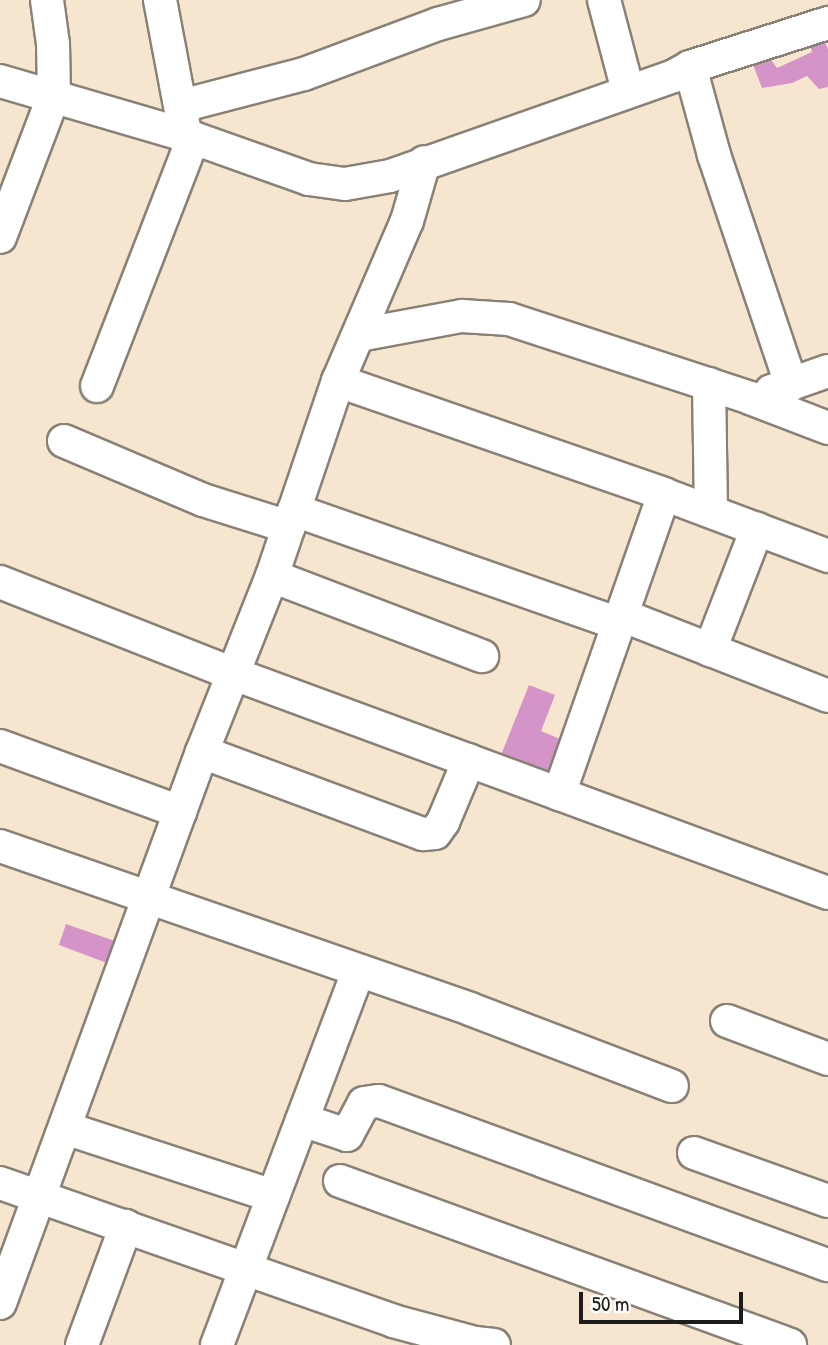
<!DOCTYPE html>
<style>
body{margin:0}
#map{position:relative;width:828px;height:1345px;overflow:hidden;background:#f6e6cf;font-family:"Patrick Hand",sans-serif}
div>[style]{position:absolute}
.building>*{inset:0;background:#d594c8}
.roads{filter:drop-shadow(2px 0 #898176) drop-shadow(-2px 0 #898176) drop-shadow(0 2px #898176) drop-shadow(0 -2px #898176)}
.minor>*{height:32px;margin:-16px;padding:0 16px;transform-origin:16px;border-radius:16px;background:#fff}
span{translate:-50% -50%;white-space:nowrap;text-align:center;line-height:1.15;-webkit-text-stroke:6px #fdfcf7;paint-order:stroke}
.scale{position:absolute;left:579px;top:1292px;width:164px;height:32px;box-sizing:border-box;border:4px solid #1c1c1c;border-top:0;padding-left:9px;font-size:21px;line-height:24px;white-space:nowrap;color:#1c1c1c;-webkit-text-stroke:5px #fdfcf7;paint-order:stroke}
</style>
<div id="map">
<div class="building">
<div style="clip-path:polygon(822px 35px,828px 49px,828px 87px,819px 89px,807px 76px,792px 83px,762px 88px,752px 62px,769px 57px,777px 68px,812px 52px,808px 37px)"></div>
<div style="clip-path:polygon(529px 685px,555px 695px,541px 731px,567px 742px,551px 781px,499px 760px)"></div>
<div style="clip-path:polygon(66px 924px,115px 941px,107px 963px,59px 945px)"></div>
</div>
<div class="roads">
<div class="minor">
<div style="left:160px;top:0;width:129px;rotate:79.3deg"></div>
<div style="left:604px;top:0;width:94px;rotate:75.2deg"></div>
<div style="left:690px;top:67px;width:91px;rotate:74.7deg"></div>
<div style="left:714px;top:155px;width:242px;rotate:71.4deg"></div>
<div style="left:0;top:81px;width:193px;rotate:16.3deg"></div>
<div style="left:185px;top:135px;width:132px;rotate:19.5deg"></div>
<div style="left:309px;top:179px;width:36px;rotate:8deg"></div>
<div style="left:345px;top:184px;width:46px;rotate:-10.1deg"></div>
<div style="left:390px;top:176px;width:301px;rotate:-19.4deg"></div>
<div style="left:674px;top:76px;width:18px;rotate:-29deg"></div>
<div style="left:690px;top:67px;width:145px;rotate:-17.7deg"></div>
<div style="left:181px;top:106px;width:127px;rotate:-14.6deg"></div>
<div style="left:304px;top:74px;width:143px;rotate:-20.5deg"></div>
<div style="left:438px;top:24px;width:89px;rotate:-15.6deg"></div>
<div style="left:0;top:237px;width:152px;rotate:-69.2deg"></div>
<div style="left:54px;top:95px;width:51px;rotate:-91.1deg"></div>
<div style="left:53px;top:44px;width:44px;rotate:-97.8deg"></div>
<div style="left:359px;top:335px;width:105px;rotate:-10.5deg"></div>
<div style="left:462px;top:316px;width:47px;rotate:3.7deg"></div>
<div style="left:509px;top:319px;width:254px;rotate:18.1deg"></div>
<div style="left:750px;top:398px;width:84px;rotate:21deg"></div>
<div style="left:338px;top:381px;width:339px;rotate:19.1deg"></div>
<div style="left:658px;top:492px;width:182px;rotate:20.6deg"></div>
<div style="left:709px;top:384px;width:127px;rotate:89.1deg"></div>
<div style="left:97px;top:386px;width:266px;rotate:-68.8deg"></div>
<div style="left:771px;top:391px;width:60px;rotate:-19.3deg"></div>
<div style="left:64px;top:441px;width:151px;rotate:23deg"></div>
<div style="left:203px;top:500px;width:90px;rotate:17.4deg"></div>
<div style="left:294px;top:510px;width:345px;rotate:19.3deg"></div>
<div style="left:272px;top:576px;width:225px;rotate:20.9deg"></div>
<div style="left:0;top:582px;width:251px;rotate:21.5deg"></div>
<div style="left:234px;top:674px;width:633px;rotate:20.24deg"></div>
<div style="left:624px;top:616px;width:219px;rotate:21.4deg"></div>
<div style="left:710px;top:650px;width:130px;rotate:-68.8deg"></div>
<div style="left:0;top:746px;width:192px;rotate:20.1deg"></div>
<div style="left:202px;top:752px;width:236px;rotate:20.4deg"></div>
<div style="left:423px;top:834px;width:12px;rotate:-5deg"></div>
<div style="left:435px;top:833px;width:14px;rotate:-54deg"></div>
<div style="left:443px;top:822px;width:67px;rotate:-67.2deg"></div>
<div style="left:559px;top:794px;width:318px;rotate:-70.7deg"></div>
<div style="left:0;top:846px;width:497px;rotate:19.1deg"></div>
<div style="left:470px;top:1009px;width:216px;rotate:20.9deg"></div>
<div style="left:727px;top:1021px;width:108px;rotate:20.6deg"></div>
<div style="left:302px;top:1120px;width:47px;rotate:18.4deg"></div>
<div style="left:347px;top:1135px;width:36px;rotate:-62deg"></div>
<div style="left:364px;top:1103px;width:15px;rotate:-8deg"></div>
<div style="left:379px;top:1101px;width:478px;rotate:20.1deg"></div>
<div style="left:65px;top:1128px;width:219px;rotate:18.1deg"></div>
<div style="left:694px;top:1153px;width:142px;rotate:19.7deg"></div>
<div style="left:340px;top:1181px;width:479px;rotate:20deg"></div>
<div style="left:0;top:1183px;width:417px;rotate:19.3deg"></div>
<div style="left:393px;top:1321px;width:85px;rotate:15deg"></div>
<div style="left:475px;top:1343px;width:19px;rotate:6deg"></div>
<div style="left:0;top:1303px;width:587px;rotate:-69.87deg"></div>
<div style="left:202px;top:752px;width:189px;rotate:-68.3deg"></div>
<div style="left:272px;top:576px;width:206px;rotate:-71.3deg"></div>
<div style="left:338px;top:381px;width:174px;rotate:-66.7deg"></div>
<div style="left:407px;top:221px;width:61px;rotate:-73.9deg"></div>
<div style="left:82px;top:1345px;width:127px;rotate:-69.7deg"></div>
<div style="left:217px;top:1345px;width:400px;rotate:-69.3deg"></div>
</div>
</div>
<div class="scale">50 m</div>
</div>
